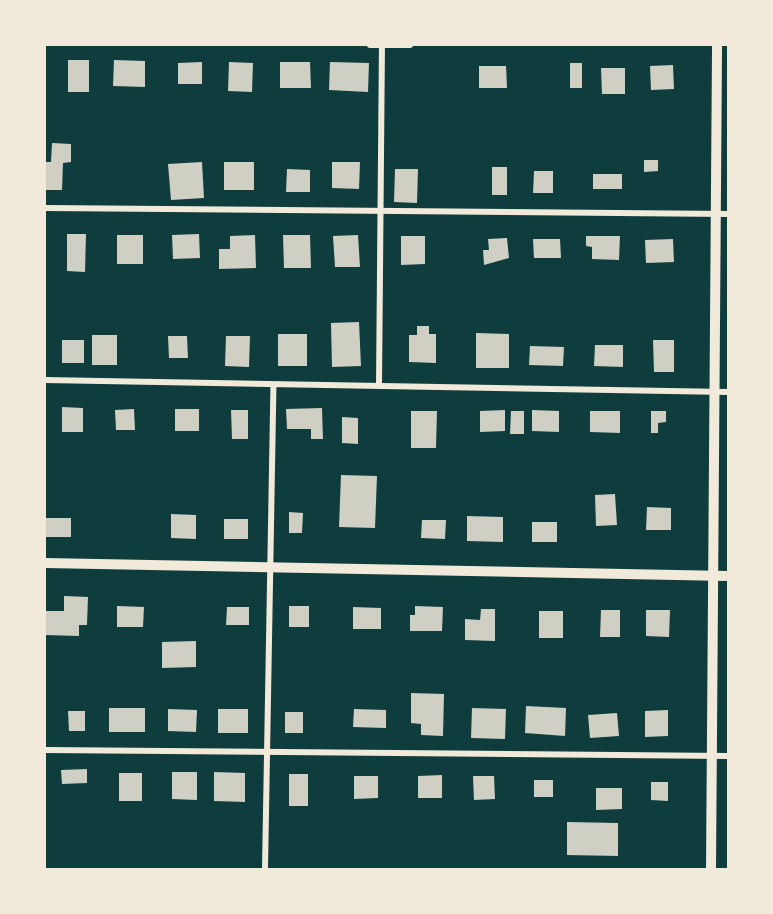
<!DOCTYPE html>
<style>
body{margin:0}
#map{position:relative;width:773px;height:914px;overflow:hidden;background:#0f3d3e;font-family:"Nunito Sans",sans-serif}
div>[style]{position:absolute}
.building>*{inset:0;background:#cfcfc3}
.minor>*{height:6px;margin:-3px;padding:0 3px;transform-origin:3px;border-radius:3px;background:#f1e9da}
.tertiary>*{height:10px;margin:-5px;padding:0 5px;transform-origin:5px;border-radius:5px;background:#f1e9da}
span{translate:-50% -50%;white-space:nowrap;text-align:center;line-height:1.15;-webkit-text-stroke:6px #f1e9da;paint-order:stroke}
.frame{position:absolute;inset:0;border:46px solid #f1e9da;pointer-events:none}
</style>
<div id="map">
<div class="building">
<div style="clip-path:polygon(68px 60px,89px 60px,89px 92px,68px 92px)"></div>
<div style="clip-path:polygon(114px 60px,145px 61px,145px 87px,113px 86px)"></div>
<div style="clip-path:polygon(202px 62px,202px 84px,178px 84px,178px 63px)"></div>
<div style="clip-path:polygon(229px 62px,253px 63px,252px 92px,228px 91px)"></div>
<div style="clip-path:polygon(280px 62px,310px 62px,311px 88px,280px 88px)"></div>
<div style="clip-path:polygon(330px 62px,369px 63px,368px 92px,329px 90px)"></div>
<div style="clip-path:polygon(570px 63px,582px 63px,582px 88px,570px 88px)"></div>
<div style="clip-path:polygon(673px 65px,674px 89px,651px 90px,650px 66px)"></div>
<div style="clip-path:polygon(479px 66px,506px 66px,507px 88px,479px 88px)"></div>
<div style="clip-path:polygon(601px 68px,625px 68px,625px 94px,602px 94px)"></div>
<div style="clip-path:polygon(52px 143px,71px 144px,71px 162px,63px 163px,62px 190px,45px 190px,45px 162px,51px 162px)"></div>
<div style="clip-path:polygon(644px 160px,658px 160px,658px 171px,644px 172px)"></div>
<div style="clip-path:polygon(202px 162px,204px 198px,171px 200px,168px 164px)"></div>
<div style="clip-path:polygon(224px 162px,254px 162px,254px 190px,224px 190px)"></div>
<div style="clip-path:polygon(332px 162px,360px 162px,359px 189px,332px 188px)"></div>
<div style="clip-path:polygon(492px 167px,507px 167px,507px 195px,492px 195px)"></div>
<div style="clip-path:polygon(287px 169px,310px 170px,310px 192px,286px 192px)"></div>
<div style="clip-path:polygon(395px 169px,418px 169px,417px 203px,394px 202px)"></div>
<div style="clip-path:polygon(534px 171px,553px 171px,553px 193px,533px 193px)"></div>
<div style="clip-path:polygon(593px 174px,622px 174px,622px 189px,593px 189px)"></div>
<div style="clip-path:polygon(67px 234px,86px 234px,85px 272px,67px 271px)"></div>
<div style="clip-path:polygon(199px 234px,200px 258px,173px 259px,172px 235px)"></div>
<div style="clip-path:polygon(117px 235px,143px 235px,143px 264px,117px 264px)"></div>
<div style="clip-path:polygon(255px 235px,256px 268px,219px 269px,219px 249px,230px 249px,230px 236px)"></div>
<div style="clip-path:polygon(283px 235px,310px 235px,311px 268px,284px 268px)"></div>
<div style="clip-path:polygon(358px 235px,360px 267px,335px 267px,333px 236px)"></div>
<div style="clip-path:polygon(401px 236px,425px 236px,425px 264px,401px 265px)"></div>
<div style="clip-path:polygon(586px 236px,620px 236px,619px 260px,592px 259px,592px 247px,586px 246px)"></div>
<div style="clip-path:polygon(507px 238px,509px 258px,484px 265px,483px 250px,489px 250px,488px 239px)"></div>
<div style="clip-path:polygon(533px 239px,560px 239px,561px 258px,534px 258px)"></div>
<div style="clip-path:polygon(673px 239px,674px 262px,646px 263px,645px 240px)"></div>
<div style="clip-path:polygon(359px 322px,361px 366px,332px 367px,331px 323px)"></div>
<div style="clip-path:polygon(417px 326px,429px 326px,429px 334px,436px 334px,436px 363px,409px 362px,409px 335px,417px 335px)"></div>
<div style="clip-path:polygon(476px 333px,509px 334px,509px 368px,476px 368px)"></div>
<div style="clip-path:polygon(278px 334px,307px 334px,307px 366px,278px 366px)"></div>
<div style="clip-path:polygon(92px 335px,117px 335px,117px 365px,92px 365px)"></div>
<div style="clip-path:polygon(168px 336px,187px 336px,188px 358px,169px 358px)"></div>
<div style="clip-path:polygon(226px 336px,250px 336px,249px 367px,225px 366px)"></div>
<div style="clip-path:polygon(62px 340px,84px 340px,84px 363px,62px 363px)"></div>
<div style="clip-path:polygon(653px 340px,674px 340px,674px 372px,654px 372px)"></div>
<div style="clip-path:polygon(595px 345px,623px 345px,623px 367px,594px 366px)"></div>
<div style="clip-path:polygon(530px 346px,564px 347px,563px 366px,529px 365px)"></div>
<div style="clip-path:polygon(62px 407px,83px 408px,83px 432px,62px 432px)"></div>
<div style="clip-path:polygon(322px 408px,323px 439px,311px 439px,311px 429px,287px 429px,286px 409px)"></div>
<div style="clip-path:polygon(134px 409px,135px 430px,116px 430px,115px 410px)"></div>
<div style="clip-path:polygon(175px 409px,199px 409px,199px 431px,175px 431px)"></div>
<div style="clip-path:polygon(231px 410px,248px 410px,248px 439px,232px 439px)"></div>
<div style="clip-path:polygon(505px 410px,505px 431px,480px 432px,480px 411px)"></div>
<div style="clip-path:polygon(532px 410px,559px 411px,559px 432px,532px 431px)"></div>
<div style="clip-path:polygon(411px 411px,437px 411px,436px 448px,411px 448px)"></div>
<div style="clip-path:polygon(511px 411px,524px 411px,524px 434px,510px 434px)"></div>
<div style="clip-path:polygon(590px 411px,620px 411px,620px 433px,590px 432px)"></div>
<div style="clip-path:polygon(651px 411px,666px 411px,666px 422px,658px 423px,658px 433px,651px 433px)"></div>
<div style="clip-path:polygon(342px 417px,358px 418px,358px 444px,342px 443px)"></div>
<div style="clip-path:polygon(341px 475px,377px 476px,375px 528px,339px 527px)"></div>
<div style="clip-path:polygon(615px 494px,617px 525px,596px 526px,595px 495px)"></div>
<div style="clip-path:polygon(647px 507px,671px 508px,671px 530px,646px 530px)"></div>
<div style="clip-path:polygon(289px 512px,303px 513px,302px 533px,289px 533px)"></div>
<div style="clip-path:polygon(171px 514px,196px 515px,196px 539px,171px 538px)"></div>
<div style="clip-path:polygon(467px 516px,503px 517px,503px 542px,467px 541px)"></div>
<div style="clip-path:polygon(45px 518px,71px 518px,71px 537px,45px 537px)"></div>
<div style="clip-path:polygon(224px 519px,248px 519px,248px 539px,224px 539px)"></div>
<div style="clip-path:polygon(422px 520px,446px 520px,445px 539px,421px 538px)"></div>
<div style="clip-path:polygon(532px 522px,557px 522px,557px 542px,532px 542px)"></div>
<div style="clip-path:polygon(64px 596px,88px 597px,87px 625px,79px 625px,79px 636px,45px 635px,45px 611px,64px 611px)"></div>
<div style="clip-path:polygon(117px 606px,144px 607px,143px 627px,117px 627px)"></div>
<div style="clip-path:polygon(289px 606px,309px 606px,309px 627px,289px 627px)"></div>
<div style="clip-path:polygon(415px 606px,443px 607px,442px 631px,410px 631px,410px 615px,415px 615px)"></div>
<div style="clip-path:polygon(227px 607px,249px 607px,249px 625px,226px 625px)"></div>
<div style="clip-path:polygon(353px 607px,381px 608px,381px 629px,353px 629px)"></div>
<div style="clip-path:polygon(481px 609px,495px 609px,495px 641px,465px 640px,465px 619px,480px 620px)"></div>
<div style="clip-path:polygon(601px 610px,620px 610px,620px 637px,600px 637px)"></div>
<div style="clip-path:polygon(646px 610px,670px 610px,669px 637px,646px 636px)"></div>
<div style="clip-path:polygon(539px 611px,563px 611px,563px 638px,539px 638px)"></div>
<div style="clip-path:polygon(196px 641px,196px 667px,162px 668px,162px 642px)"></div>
<div style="clip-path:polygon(411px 693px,444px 694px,443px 736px,421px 735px,421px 724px,411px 723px)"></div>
<div style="clip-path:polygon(526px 706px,566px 708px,565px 736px,525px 733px)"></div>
<div style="clip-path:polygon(109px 708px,145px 708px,145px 732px,109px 732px)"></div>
<div style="clip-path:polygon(472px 708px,506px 709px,505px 739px,471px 738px)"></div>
<div style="clip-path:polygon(168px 709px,197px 710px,196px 732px,168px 731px)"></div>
<div style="clip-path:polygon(218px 709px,248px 709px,248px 733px,218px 733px)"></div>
<div style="clip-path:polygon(354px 709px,386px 710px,386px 728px,353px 727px)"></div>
<div style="clip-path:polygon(668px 710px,668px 736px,645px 737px,645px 711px)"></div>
<div style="clip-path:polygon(68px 711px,85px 711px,85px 731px,69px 731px)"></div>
<div style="clip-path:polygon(285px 712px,303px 712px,303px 733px,285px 733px)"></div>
<div style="clip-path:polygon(617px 713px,619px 736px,590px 738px,588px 715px)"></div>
<div style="clip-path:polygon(87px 769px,87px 783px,62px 784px,61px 770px)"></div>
<div style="clip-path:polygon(172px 772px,197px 772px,197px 800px,172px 799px)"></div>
<div style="clip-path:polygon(214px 772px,245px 773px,245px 802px,214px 801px)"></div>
<div style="clip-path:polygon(119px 773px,142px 773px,142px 801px,119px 801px)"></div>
<div style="clip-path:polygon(289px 774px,308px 774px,308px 806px,289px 806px)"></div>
<div style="clip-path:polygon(442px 775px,442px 798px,418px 798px,418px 776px)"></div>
<div style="clip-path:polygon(354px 776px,378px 776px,378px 798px,354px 799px)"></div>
<div style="clip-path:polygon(473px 776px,494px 776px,495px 799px,474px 800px)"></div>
<div style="clip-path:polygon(534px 780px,553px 780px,553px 797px,534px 797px)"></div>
<div style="clip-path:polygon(651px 782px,668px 782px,668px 801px,651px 800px)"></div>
<div style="clip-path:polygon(596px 788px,622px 788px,622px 809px,596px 810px)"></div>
<div style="clip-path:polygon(567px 822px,618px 823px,618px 856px,567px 855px)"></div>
</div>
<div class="minor">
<div style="left:370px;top:45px;width:40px"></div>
<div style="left:45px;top:208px;width:683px;rotate:0.5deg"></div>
<div style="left:45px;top:380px;width:683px;rotate:1.01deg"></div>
<div style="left:379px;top:385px;width:339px;rotate:-89.5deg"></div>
<div style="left:45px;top:750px;width:683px;rotate:0.5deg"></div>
<div style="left:265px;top:869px;width:482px;rotate:-89deg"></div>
</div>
<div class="tertiary">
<div style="left:45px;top:563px;width:683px;rotate:1.09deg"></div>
<div style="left:711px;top:869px;width:824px;rotate:-89.58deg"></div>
</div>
<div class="frame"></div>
</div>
